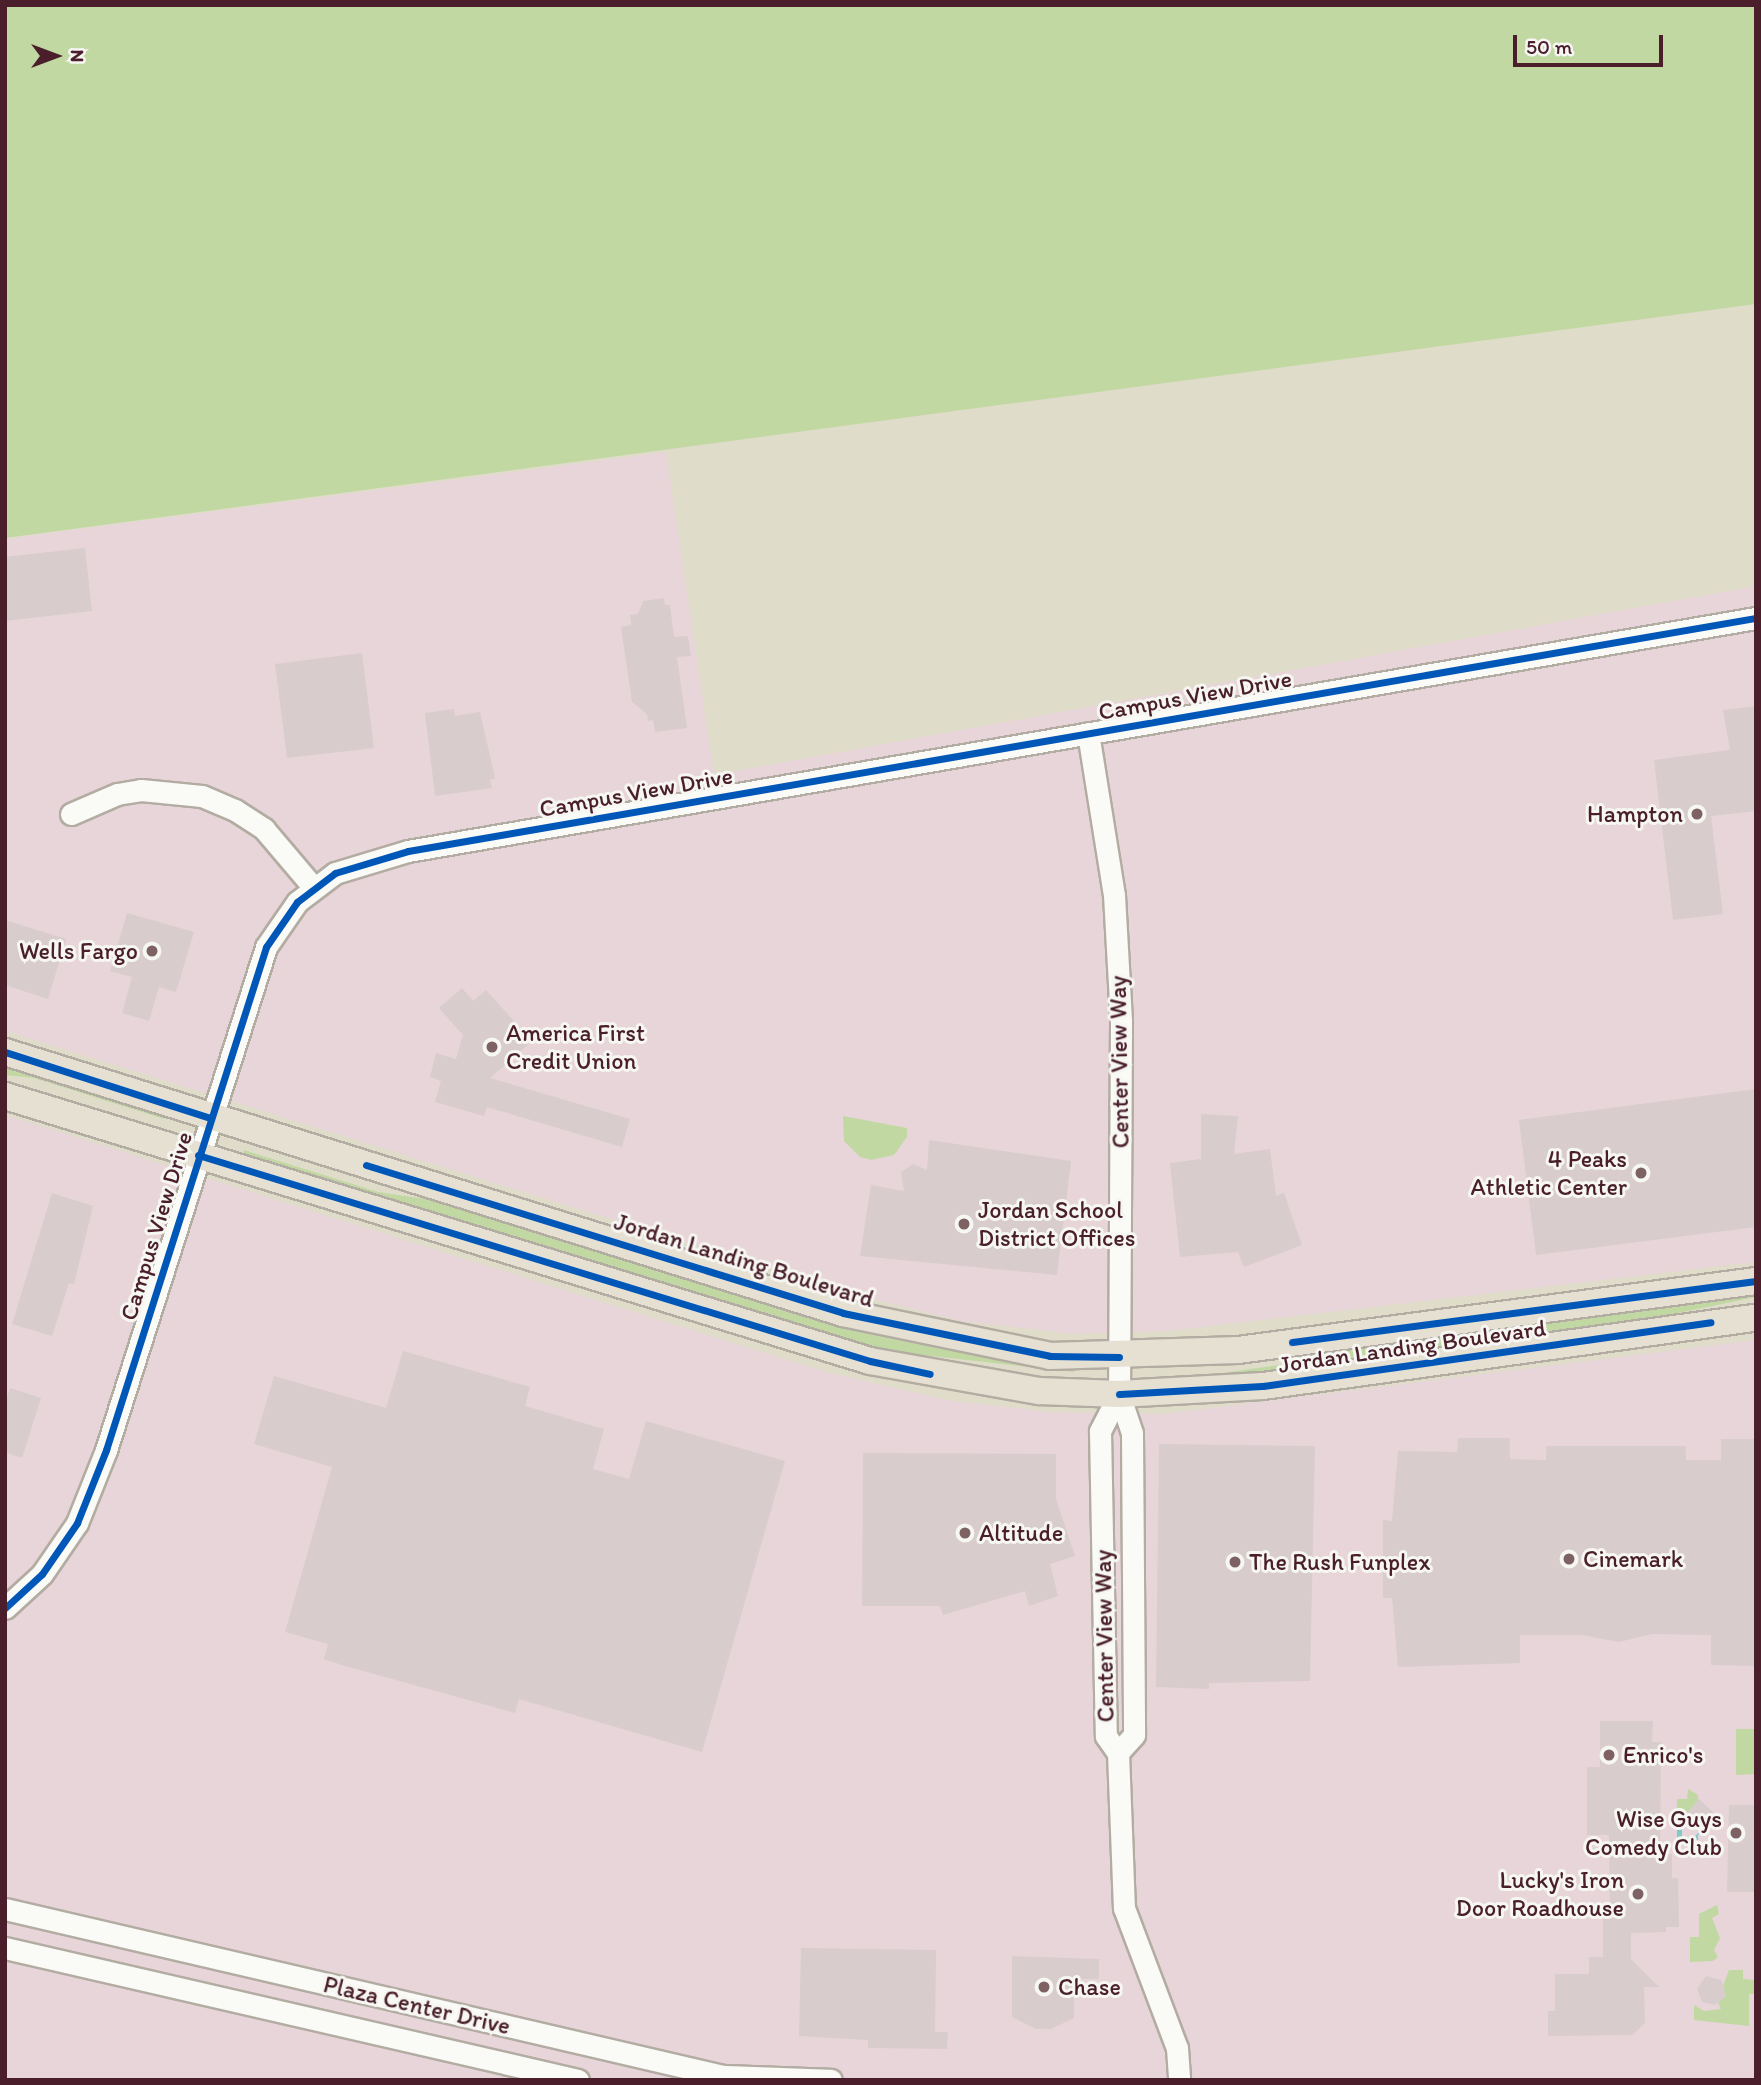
<!DOCTYPE html>
<style>
body{margin:0}
#map{position:relative;width:1761px;height:2085px;overflow:hidden;background:#e0dcca;font-family:Itim,sans-serif}
div>[style]{position:absolute}
.built>*{inset:0;background:#e8d5d9}
.green>*{inset:0;background:#c1d8a2}
.water>*{inset:0;background:#7ecac9}
.building>*{inset:0;background:#d8cccd}
.roads{filter:drop-shadow(2px 0 #b3aca2) drop-shadow(-2px 0 #b3aca2) drop-shadow(0 2px #b3aca2) drop-shadow(0 -2px #b3aca2)}
.minor>*{height:21px;margin:-10.5px;padding:0 10.5px;transform-origin:10.5px;border-radius:10.5px;background:#fafaf7}
.major>*{height:26px;margin:-13px;padding:0 13px;transform-origin:13px;border-radius:13px;background:#e6e0d3}
.cycleway>*{height:7px;margin:-3.5px;padding:0 3.5px;transform-origin:3.5px;border-radius:3.5px;background:#0057b8}
.dots>*{width:19px;height:19px;translate:-50% -50%;box-sizing:border-box;border:4px solid #f6f6f2;border-radius:50%}
span{translate:-50% -50%;white-space:nowrap;text-align:center;line-height:1.15;-webkit-text-stroke:6px #f6f6f2;paint-order:stroke}
.street-label{font-size:24px;color:#4a1f2b}
.poi-label{font-size:24px;color:#4a1f2b}
.right{translate:-100% -50%;text-align:right}
.left{translate:0 -50%;text-align:left}
.frame{position:absolute;inset:0;border:7px solid #4a1f2b;pointer-events:none}
.north{position:absolute;left:21px;top:21px;width:70px;height:70px;-webkit-text-stroke:5px #f6f6f2;paint-order:stroke;rotate:90deg;font-size:19px;font-weight:700;line-height:28px;text-align:center;color:#4a1f2b}
.north::after{content:'';display:block;margin:auto;width:24px;height:32px;background:#4a1f2b;clip-path:polygon(50% 0,100% 100%,50% 72%,0 100%)}
.scale{position:absolute;left:1513px;top:35px;width:150px;height:32px;box-sizing:border-box;border:4px solid #4a1f2b;border-top:0;padding-left:9px;font-size:21px;line-height:24px;white-space:nowrap;color:#4a1f2b;-webkit-text-stroke:5px #f6f6f2;paint-order:stroke}
</style>
<div id="map">
<div class="built">
<div style="clip-path:polygon(666px 452px,714px 775px,1756px 586px,1756px 1262px,1168px 1331px,1074px 1334px,961px 1321px,856px 1295px,5px 1031px,5px 539px)"></div>
<div style="clip-path:polygon(5px 1115px,829px 1373px,952px 1401px,1051px 1412px,1163px 1414px,1756px 1340px,1756px 2080px,5px 2080px)"></div>
</div>
<div class="green">
<div style="clip-path:polygon(5px 5px,1756px 5px,1756px 304px,5px 538px)"></div>
<div style="clip-path:polygon(5px 1063px,166px 1114px,164px 1119px,34px 1078px,5px 1075px)"></div>
<div style="clip-path:polygon(843px 1116px,907px 1128px,907px 1137px,894px 1155px,871px 1160px,860px 1157px,844px 1141px)"></div>
<div style="clip-path:polygon(244px 1150px,378px 1192px,452px 1203px,877px 1336px,994px 1359px,1074px 1366px,1074px 1372px,878px 1350px,242px 1157px)"></div>
<div style="clip-path:polygon(1756px 1291px,1756px 1297px,1591px 1331px,1289px 1371px,1165px 1381px,1293px 1363px,1359px 1345px)"></div>
<div style="clip-path:polygon(1736px 1729px,1756px 1729px,1756px 1774px,1736px 1775px)"></div>
<div style="clip-path:polygon(1688px 1789px,1698px 1795px,1698px 1816px,1677px 1816px,1677px 1799px,1687px 1799px)"></div>
<div style="clip-path:polygon(1717px 1905px,1719px 1914px,1712px 1918px,1720px 1938px,1714px 1950px,1718px 1957px,1713px 1961px,1690px 1962px,1690px 1937px,1699px 1937px,1699px 1914px)"></div>
<div style="clip-path:polygon(1729px 1970px,1743px 1970px,1743px 1979px,1756px 1980px,1756px 1994px,1749px 1994px,1749px 2026px,1694px 2020px,1694px 2005px,1704px 2011px,1721px 2009px,1718px 2003px,1726px 1996px,1723px 1986px)"></div>
</div>
<div class="water">
<div style="clip-path:polygon(1712px 1821px,1716px 1824px,1698px 1835px,1698px 1840px,1677px 1839px,1677px 1823px,1682px 1823px,1682px 1837px,1694px 1837px)"></div>
</div>
<div class="building">
<div style="clip-path:polygon(85px 548px,92px 611px,5px 621px,5px 557px)"></div>
<div style="clip-path:polygon(664px 598px,665px 605px,670px 605px,674px 637px,688px 636px,691px 656px,677px 657px,687px 728px,655px 732px,653px 720px,648px 721px,647px 714px,632px 702px,621px 627px,631px 625px,630px 615px,638px 614px,643px 601px)"></div>
<div style="clip-path:polygon(362px 653px,374px 748px,287px 758px,275px 664px)"></div>
<div style="clip-path:polygon(1756px 706px,1756px 811px,1711px 816px,1723px 914px,1673px 920px,1654px 760px,1730px 750px,1723px 710px)"></div>
<div style="clip-path:polygon(454px 709px,455px 716px,480px 712px,495px 778px,490px 780px,492px 788px,435px 796px,425px 713px)"></div>
<div style="clip-path:polygon(127px 913px,194px 932px,176px 992px,159px 987px,149px 1021px,122px 1013px,132px 977px,110px 971px)"></div>
<div style="clip-path:polygon(5px 920px,66px 939px,48px 999px,5px 985px)"></div>
<div style="clip-path:polygon(462px 988px,473px 1001px,486px 990px,532px 1041px,490px 1078px,630px 1119px,622px 1147px,487px 1107px,484px 1116px,435px 1102px,441px 1081px,430px 1077px,436px 1053px,456px 1059px,463px 1035px,439px 1008px)"></div>
<div style="clip-path:polygon(1756px 1089px,1756px 1227px,1536px 1255px,1519px 1120px)"></div>
<div style="clip-path:polygon(1201px 1114px,1238px 1116px,1234px 1154px,1270px 1149px,1276px 1196px,1284px 1193px,1302px 1245px,1244px 1267px,1238px 1252px,1180px 1257px,1170px 1163px,1201px 1159px)"></div>
<div style="clip-path:polygon(929px 1140px,1071px 1161px,1057px 1275px,860px 1256px,871px 1185px,904px 1191px,901px 1172px,913px 1164px,927px 1170px)"></div>
<div style="clip-path:polygon(52px 1193px,93px 1206px,74px 1284px,69px 1283px,52px 1336px,12px 1324px)"></div>
<div style="clip-path:polygon(403px 1351px,530px 1387px,525px 1406px,604px 1429px,593px 1469px,629px 1479px,646px 1421px,785px 1461px,702px 1752px,519px 1699px,515px 1713px,345px 1666px,324px 1659px,328px 1644px,285px 1632px,332px 1467px,254px 1444px,274px 1376px,386px 1408px)"></div>
<div style="clip-path:polygon(10px 1388px,41px 1398px,22px 1458px,5px 1452px,5px 1404px)"></div>
<div style="clip-path:polygon(1458px 1438px,1510px 1438px,1510px 1459px,1546px 1460px,1546px 1446px,1686px 1446px,1686px 1460px,1721px 1460px,1721px 1439px,1756px 1439px,1756px 1666px,1711px 1665px,1711px 1635px,1652px 1634px,1619px 1642px,1582px 1635px,1520px 1635px,1520px 1663px,1398px 1667px,1392px 1598px,1383px 1598px,1383px 1520px,1392px 1521px,1398px 1451px,1457px 1452px)"></div>
<div style="clip-path:polygon(1159px 1444px,1315px 1446px,1310px 1681px,1209px 1683px,1209px 1689px,1156px 1687px)"></div>
<div style="clip-path:polygon(863px 1453px,1056px 1454px,1056px 1499px,1075px 1556px,1050px 1564px,1058px 1596px,1029px 1606px,1025px 1591px,943px 1615px,940px 1606px,862px 1606px)"></div>
<div style="clip-path:polygon(1600px 1721px,1653px 1721px,1652px 1742px,1661px 1742px,1660px 1854px,1672px 1854px,1672px 1878px,1678px 1878px,1679px 1927px,1666px 1927px,1666px 1932px,1631px 1933px,1631px 1959px,1659px 1987px,1644px 1987px,1645px 2023px,1632px 2035px,1548px 2036px,1548px 2011px,1555px 2011px,1555px 1974px,1589px 1974px,1589px 1957px,1603px 1957px,1603px 1910px,1610px 1910px,1609px 1835px,1587px 1835px,1587px 1767px,1600px 1767px)"></div>
<div style="clip-path:polygon(1699px 1799px,1713px 1812px,1700px 1826px,1686px 1814px)"></div>
<div style="clip-path:polygon(1729px 1805px,1756px 1805px,1756px 1892px,1727px 1892px)"></div>
<div style="clip-path:polygon(801px 1948px,936px 1950px,935px 2032px,948px 2032px,947px 2049px,868px 2048px,868px 2040px,799px 2036px)"></div>
<div style="clip-path:polygon(1012px 1956px,1099px 1959px,1099px 1979px,1074px 1979px,1074px 2018px,1051px 2029px,1036px 2029px,1012px 2017px)"></div>
<div style="clip-path:polygon(1706px 1976px,1721px 1980px,1726px 1996px,1715px 2005px,1702px 2002px,1697px 1989px)"></div>
</div>
<div class="roads">
<div class="minor">
<div style="left:1088px;top:733px;width:164px;rotate:80.9deg"></div>
<div style="left:1114px;top:895px;width:127px;rotate:86.8deg"></div>
<div style="left:1121px;top:1022px;width:372px;rotate:90.3deg"></div>
<div style="left:1119px;top:1394px;width:41px;rotate:71.6deg"></div>
<div style="left:1132px;top:1433px;width:302px;rotate:89.6deg"></div>
<div style="left:1134px;top:1735px;width:24px;rotate:132deg"></div>
<div style="left:71px;top:814px;width:50px;rotate:-23.5deg"></div>
<div style="left:117px;top:794px;width:24px;rotate:-9deg"></div>
<div style="left:141px;top:790px;width:61px;rotate:5.6deg"></div>
<div style="left:202px;top:796px;width:36px;rotate:23deg"></div>
<div style="left:235px;top:810px;width:35px;rotate:33deg"></div>
<div style="left:264px;top:829px;width:77px;rotate:49.7deg"></div>
<div style="left:1119px;top:1394px;width:42px;rotate:117.2deg"></div>
<div style="left:1100px;top:1431px;width:305px;rotate:88.9deg"></div>
<div style="left:1106px;top:1736px;width:21px;rotate:55deg"></div>
<div style="left:1118px;top:1753px;width:155px;rotate:87.8deg"></div>
<div style="left:1124px;top:1908px;width:150px;rotate:69.3deg"></div>
<div style="left:1177px;top:2048px;width:32px;rotate:86deg"></div>
<div style="left:5px;top:1608px;width:50px;rotate:-42.6deg"></div>
<div style="left:42px;top:1574px;width:62px;rotate:-55.5deg"></div>
<div style="left:77px;top:1523px;width:79px;rotate:-68.3deg"></div>
<div style="left:106px;top:1450px;width:528px;rotate:-72.35deg"></div>
<div style="left:266px;top:947px;width:55px;rotate:-55.4deg"></div>
<div style="left:297px;top:902px;width:48px;rotate:-37.3deg"></div>
<div style="left:335px;top:873px;width:76px;rotate:-16.8deg"></div>
<div style="left:408px;top:851px;width:1368px;rotate:-9.81deg"></div>
<div style="left:5px;top:1909px;width:737px;rotate:13.09deg"></div>
<div style="left:723px;top:2076px;width:108px;rotate:2.1deg"></div>
<div style="left:5px;top:1948px;width:588px;rotate:12.97deg"></div>
</div>
<div class="major">
<div style="left:5px;top:1052px;width:878px;rotate:17.3deg"></div>
<div style="left:843px;top:1313px;width:211px;rotate:11.7deg"></div>
<div style="left:1050px;top:1356px;width:188px;rotate:-1.8deg"></div>
<div style="left:1238px;top:1350px;width:523px;rotate:-7.59deg"></div>
<div style="left:5px;top:1096px;width:905px;rotate:17.03deg"></div>
<div style="left:870px;top:1361px;width:172px;rotate:10.1deg"></div>
<div style="left:1039px;top:1391px;width:80px;rotate:2.1deg"></div>
<div style="left:1119px;top:1394px;width:144px;rotate:-3.2deg"></div>
<div style="left:1263px;top:1386px;width:498px;rotate:-7.9deg"></div>
</div>
</div>
<div class="cycleway">
<div style="left:5px;top:1052px;width:215px;rotate:17.8deg"></div>
<div style="left:198px;top:1155px;width:703px;rotate:17.04deg"></div>
<div style="left:870px;top:1361px;width:61px;rotate:12.2deg"></div>
<div style="left:366px;top:1165px;width:499px;rotate:17.2deg"></div>
<div style="left:843px;top:1313px;width:211px;rotate:11.7deg"></div>
<div style="left:1050px;top:1356px;width:69px;rotate:0.8deg"></div>
<div style="left:1292px;top:1342px;width:468px;rotate:-7.5deg"></div>
<div style="left:1119px;top:1394px;width:144px;rotate:-3.2deg"></div>
<div style="left:1263px;top:1386px;width:452px;rotate:-8.1deg"></div>
<div style="left:5px;top:1608px;width:50px;rotate:-42.6deg"></div>
<div style="left:42px;top:1574px;width:62px;rotate:-55.5deg"></div>
<div style="left:77px;top:1523px;width:79px;rotate:-68.3deg"></div>
<div style="left:106px;top:1450px;width:528px;rotate:-72.35deg"></div>
<div style="left:266px;top:947px;width:55px;rotate:-55.4deg"></div>
<div style="left:297px;top:902px;width:48px;rotate:-37.3deg"></div>
<div style="left:335px;top:873px;width:76px;rotate:-16.8deg"></div>
<div style="left:408px;top:851px;width:1368px;rotate:-9.81deg"></div>
</div>
<div class="dots">
<div style="left:1697px;top:814px;background:#7e6163"></div>
<div style="left:152px;top:951px;background:#7e6163"></div>
<div style="left:492px;top:1047px;background:#7e6163"></div>
<div style="left:1641px;top:1173px;background:#7e6163"></div>
<div style="left:964px;top:1224px;background:#7e6163"></div>
<div style="left:965px;top:1533px;background:#7e6163"></div>
<div style="left:1569px;top:1559px;background:#7e6163"></div>
<div style="left:1235px;top:1562px;background:#7e6163"></div>
<div style="left:1609px;top:1755px;background:#7e6163"></div>
<div style="left:1736px;top:1833px;background:#7e6163"></div>
<div style="left:1638px;top:1894px;background:#7e6163"></div>
<div style="left:1044px;top:1987px;background:#7e6163"></div>
</div>
<div class="street-label">
<span style="left:1195px;top:695px;rotate:-10deg">Campus View Drive</span>
<span style="left:636px;top:792px;rotate:-10deg">Campus View Drive</span>
<span style="left:1119px;top:1062px;rotate:-91deg">Center View Way</span>
<span style="left:156px;top:1226px;rotate:-73deg">Campus View Drive</span>
<span style="left:744px;top:1260px;rotate:17deg">Jordan Landing Boulevard</span>
<span style="left:1412px;top:1346px;rotate:-8deg">Jordan Landing Boulevard</span>
<span style="left:1104px;top:1636px;rotate:-91deg">Center View Way</span>
<span style="left:417px;top:2005px;rotate:13deg">Plaza Center Drive</span>
</div>
<div class="poi-label">
<span class="right" style="left:1683px;top:814px">Hampton</span>
<span class="right" style="left:138px;top:951px">Wells Fargo</span>
<span class="left" style="left:506px;top:1047px">America First<br>Credit Union</span>
<span class="right" style="left:1627px;top:1173px">4 Peaks<br>Athletic Center</span>
<span class="left" style="left:978px;top:1224px">Jordan School<br>District Offices</span>
<span class="left" style="left:979px;top:1533px">Altitude</span>
<span class="left" style="left:1583px;top:1559px">Cinemark</span>
<span class="left" style="left:1249px;top:1562px">The Rush Funplex</span>
<span class="left" style="left:1623px;top:1755px">Enrico's</span>
<span class="right" style="left:1722px;top:1833px">Wise Guys<br>Comedy Club</span>
<span class="right" style="left:1624px;top:1894px">Lucky's Iron<br>Door Roadhouse</span>
<span class="left" style="left:1058px;top:1987px">Chase</span>
</div>
<div class="frame"></div>
<div class="north">N</div>
<div class="scale">50 m</div>
</div>
